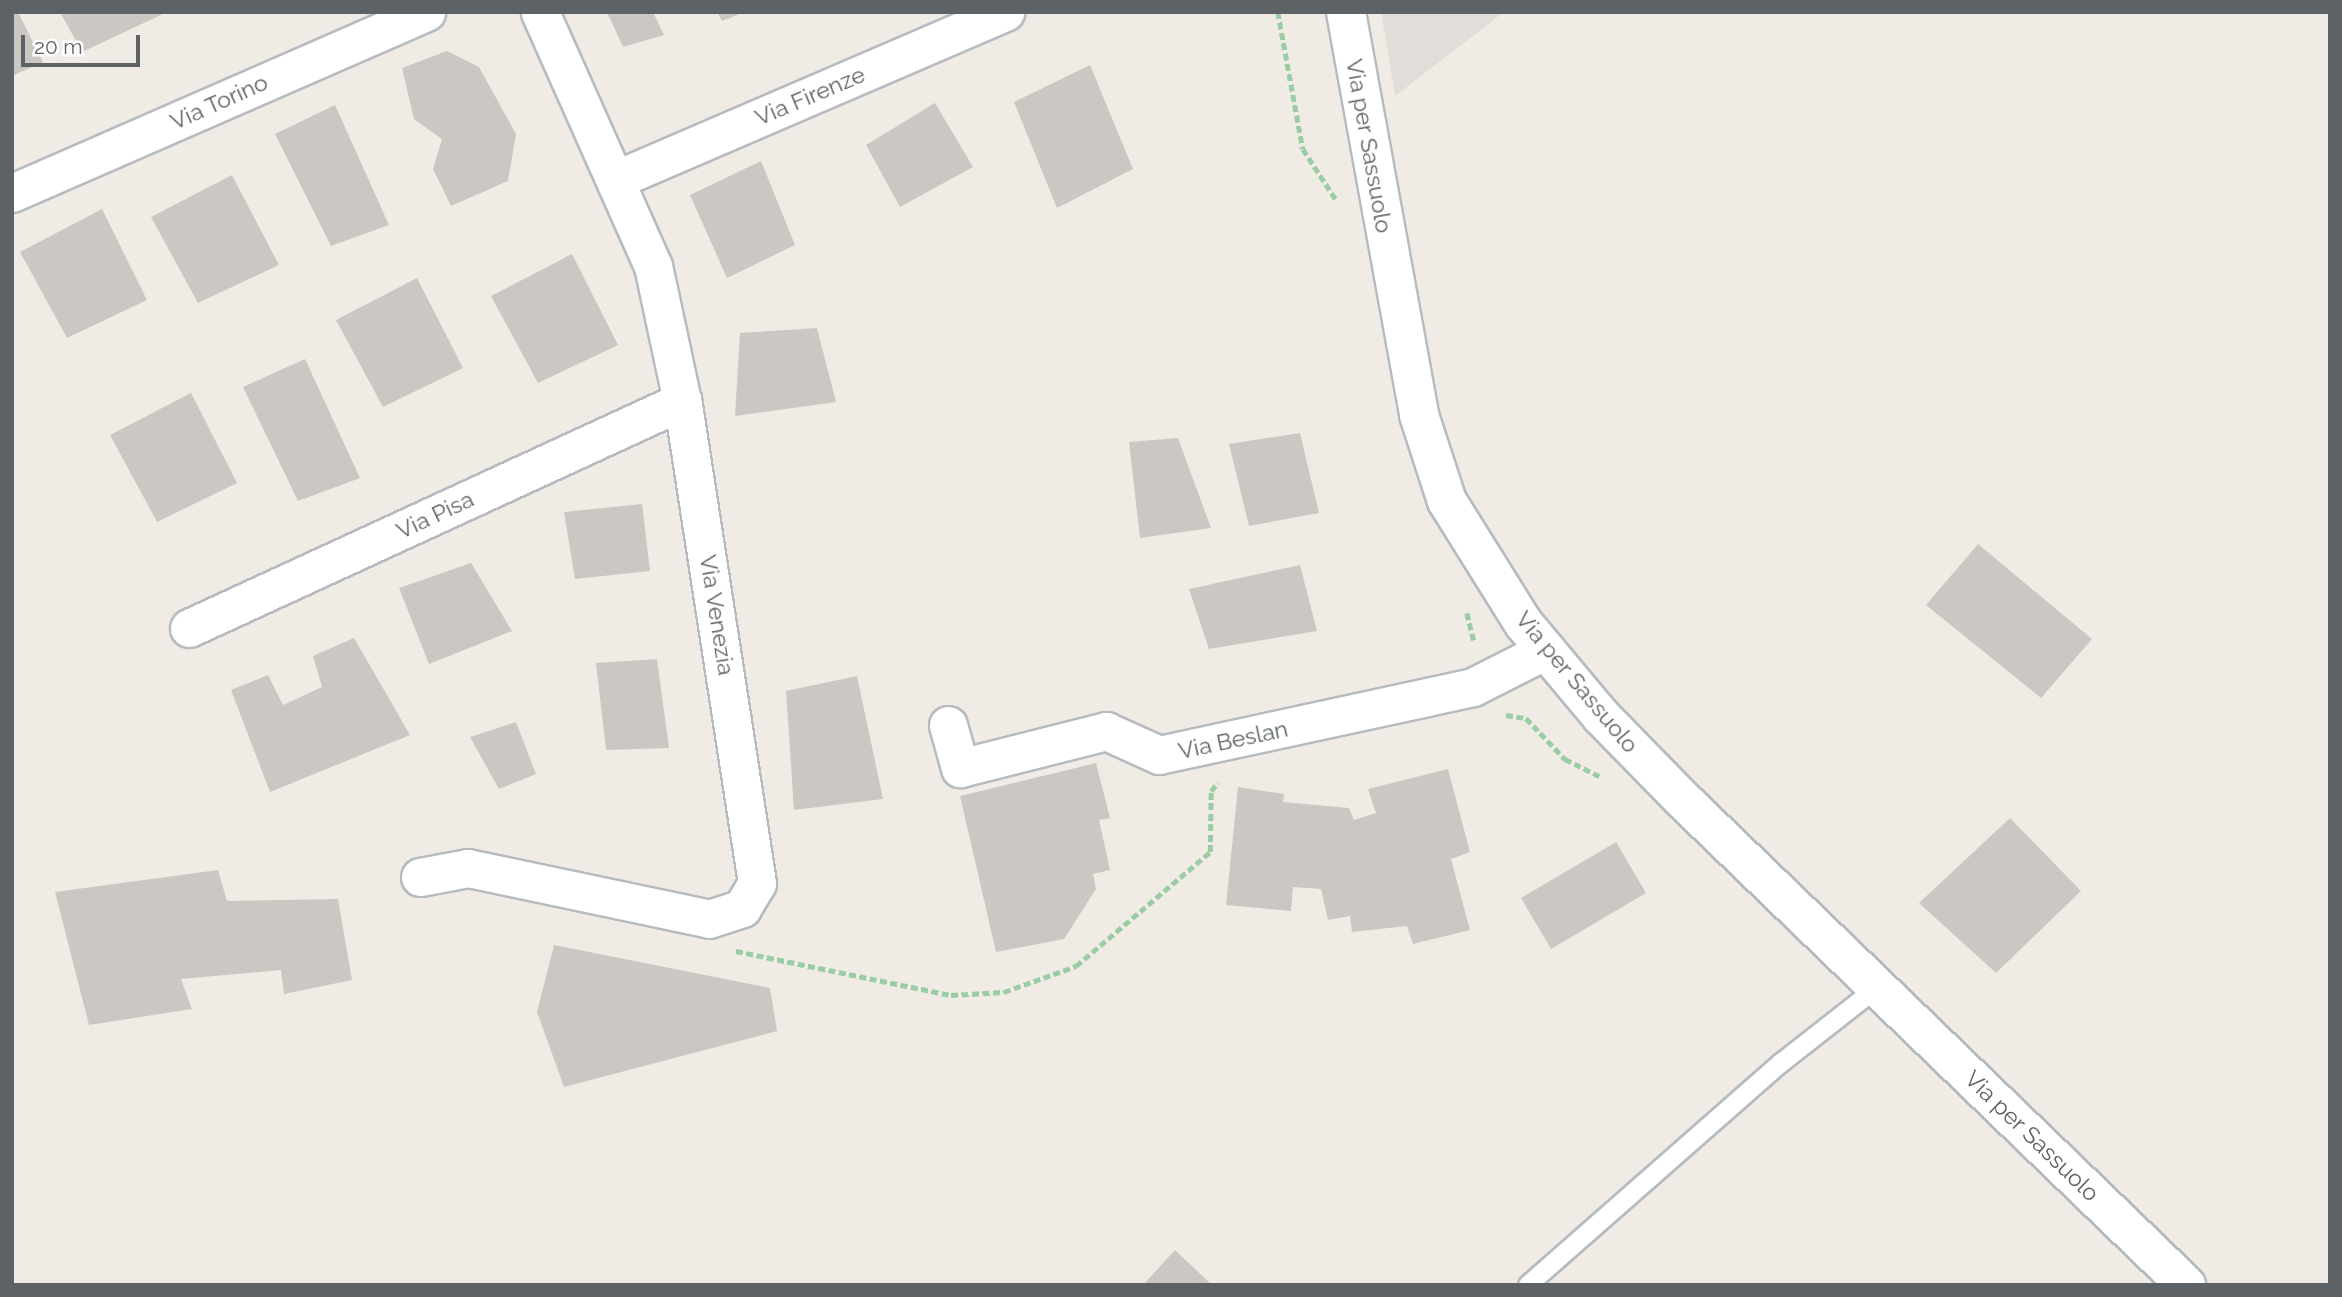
<!DOCTYPE html>
<style>
body{margin:0}
#map{position:relative;width:2342px;height:1297px;overflow:hidden;background:#f0ece5;font-family:Raleway,sans-serif}
div>[style]{position:absolute}
.industrial>*{inset:0;background:#e1ded9}
.building>*{inset:0;background:#cbc7c2}
.path>*{height:4.5px;margin-top:-2.25px;transform-origin:0;background:repeating-linear-gradient(90deg,#9acda3 0 7px,transparent 0 10.5px)}
.roads{filter:drop-shadow(2px 0 #b7bbc0) drop-shadow(-2px 0 #b7bbc0) drop-shadow(0 2px #b7bbc0) drop-shadow(0 -2px #b7bbc0)}
.service>*{height:18px;margin:-9px;padding:0 9px;transform-origin:9px;border-radius:9px;background:#fff}
.minor>*{height:37px;margin:-18.5px;padding:0 18.5px;transform-origin:18.5px;border-radius:18.5px;background:#fff}
.secondary>*{height:38px;margin:-19px;padding:0 19px;transform-origin:19px;border-radius:19px;background:#fff}
span{translate:-50% -50%;white-space:nowrap;text-align:center;line-height:1.15;-webkit-text-stroke:5px #fff;paint-order:stroke}
.street-label{font-size:23px;color:#5c6266}
.frame{position:absolute;inset:0;border:14px solid #5c6266;pointer-events:none}
.scale{position:absolute;left:21px;top:35px;width:119px;height:32px;box-sizing:border-box;border:4px solid #5c6266;border-top:0;padding-left:9px;font-size:21px;line-height:24px;white-space:nowrap;color:#5c6266;-webkit-text-stroke:5px #fff;paint-order:stroke}
</style>
<div id="map">
<div class="industrial">
<div style="clip-path:polygon(1381px 12px,1504px 12px,1395px 96px)"></div>
</div>
<div class="building">
<div style="clip-path:polygon(12px 12px,18px 12px,43px 62px,12px 76px)"></div>
<div style="clip-path:polygon(60px 12px,162px 12px,163px 14px,82px 52px)"></div>
<div style="clip-path:polygon(607px 12px,653px 12px,664px 35px,623px 47px)"></div>
<div style="clip-path:polygon(717px 12px,745px 12px,722px 21px)"></div>
<div style="clip-path:polygon(447px 51px,479px 67px,516px 134px,508px 181px,451px 206px,433px 169px,442px 139px,414px 119px,402px 68px)"></div>
<div style="clip-path:polygon(1090px 65px,1133px 169px,1057px 208px,1014px 102px)"></div>
<div style="clip-path:polygon(935px 103px,973px 167px,900px 207px,866px 145px)"></div>
<div style="clip-path:polygon(335px 105px,389px 225px,331px 246px,275px 134px)"></div>
<div style="clip-path:polygon(761px 161px,795px 245px,727px 278px,690px 195px)"></div>
<div style="clip-path:polygon(232px 175px,279px 265px,198px 303px,151px 217px)"></div>
<div style="clip-path:polygon(102px 209px,147px 300px,67px 338px,20px 252px)"></div>
<div style="clip-path:polygon(572px 254px,618px 345px,538px 383px,491px 296px)"></div>
<div style="clip-path:polygon(417px 278px,463px 368px,383px 407px,336px 320px)"></div>
<div style="clip-path:polygon(817px 328px,836px 402px,735px 416px,740px 333px)"></div>
<div style="clip-path:polygon(305px 359px,360px 478px,298px 501px,243px 387px)"></div>
<div style="clip-path:polygon(191px 393px,237px 483px,157px 522px,110px 435px)"></div>
<div style="clip-path:polygon(1300px 433px,1319px 513px,1249px 526px,1229px 444px)"></div>
<div style="clip-path:polygon(1178px 438px,1211px 528px,1140px 538px,1129px 442px)"></div>
<div style="clip-path:polygon(642px 504px,650px 571px,575px 579px,564px 512px)"></div>
<div style="clip-path:polygon(1978px 544px,2092px 639px,2041px 698px,1926px 605px)"></div>
<div style="clip-path:polygon(471px 563px,512px 631px,429px 664px,399px 588px)"></div>
<div style="clip-path:polygon(1300px 565px,1317px 631px,1209px 649px,1189px 589px)"></div>
<div style="clip-path:polygon(354px 638px,410px 735px,270px 792px,231px 690px,268px 675px,283px 705px,322px 687px,313px 656px)"></div>
<div style="clip-path:polygon(657px 659px,669px 748px,606px 750px,596px 663px)"></div>
<div style="clip-path:polygon(857px 676px,883px 799px,794px 810px,786px 691px)"></div>
<div style="clip-path:polygon(516px 722px,536px 774px,499px 789px,470px 737px)"></div>
<div style="clip-path:polygon(1096px 763px,1110px 818px,1099px 820px,1110px 870px,1093px 874px,1096px 889px,1064px 939px,996px 952px,960px 796px)"></div>
<div style="clip-path:polygon(1448px 769px,1470px 852px,1451px 859px,1470px 930px,1413px 944px,1407px 926px,1352px 932px,1350px 916px,1328px 920px,1321px 889px,1293px 887px,1291px 911px,1226px 905px,1238px 787px,1284px 794px,1283px 802px,1349px 808px,1354px 820px,1376px 813px,1368px 789px)"></div>
<div style="clip-path:polygon(2010px 818px,2081px 891px,1996px 973px,1919px 903px)"></div>
<div style="clip-path:polygon(1616px 842px,1646px 893px,1551px 949px,1521px 898px)"></div>
<div style="clip-path:polygon(218px 870px,227px 901px,338px 899px,352px 980px,284px 994px,281px 970px,181px 979px,192px 1009px,89px 1025px,55px 892px)"></div>
<div style="clip-path:polygon(554px 945px,770px 988px,777px 1031px,564px 1087px,537px 1012px)"></div>
<div style="clip-path:polygon(1175px 1250px,1212px 1285px,1143px 1285px)"></div>
</div>
<div class="path">
<div style="left:1278px;top:12px;width:139px;rotate:79.7deg"></div>
<div style="left:1303px;top:149px;width:62px;rotate:56.8deg"></div>
<div style="left:1467px;top:613px;width:30px;rotate:76deg"></div>
<div style="left:1506px;top:715px;width:20px;rotate:9deg"></div>
<div style="left:1526px;top:718px;width:57px;rotate:46.4deg"></div>
<div style="left:1565px;top:759px;width:40px;rotate:26.6deg"></div>
<div style="left:736px;top:951px;width:219px;rotate:11.6deg"></div>
<div style="left:951px;top:995px;width:53px;rotate:-3.2deg"></div>
<div style="left:1004px;top:992px;width:77px;rotate:-19.9deg"></div>
<div style="left:1076px;top:966px;width:176px;rotate:-40.4deg"></div>
<div style="left:1210px;top:852px;width:61px;rotate:-89.1deg"></div>
<div style="left:1211px;top:791px;width:11px;rotate:-52deg"></div>
</div>
<div class="roads">
<div class="service">
<div style="left:1528px;top:1285px;width:337px;rotate:-41.3deg"></div>
<div style="left:1781px;top:1063px;width:123px;rotate:-38.1deg"></div>
</div>
<div class="minor">
<div style="left:615px;top:180px;width:425px;rotate:-23.3deg"></div>
<div style="left:12px;top:193px;width:452px;rotate:-23.6deg"></div>
<div style="left:189px;top:628px;width:543px;rotate:-24.72deg"></div>
<div style="left:948px;top:725px;width:45px;rotate:74.4deg"></div>
<div style="left:960px;top:768px;width:151px;rotate:-14.2deg"></div>
<div style="left:1106px;top:731px;width:58px;rotate:24.4deg"></div>
<div style="left:1159px;top:755px;width:321px;rotate:-12.2deg"></div>
<div style="left:1473px;top:687px;width:82px;rotate:-26.9deg"></div>
<div style="left:420px;top:877px;width:49px;rotate:-10.6deg"></div>
<div style="left:468px;top:868px;width:246px;rotate:11.9deg"></div>
<div style="left:709px;top:919px;width:35px;rotate:-18deg"></div>
<div style="left:742px;top:908px;width:29px;rotate:-59deg"></div>
<div style="left:757px;top:883px;width:488px;rotate:-98.8deg"></div>
<div style="left:682px;top:401px;width:138px;rotate:-102.1deg"></div>
<div style="left:653px;top:266px;width:278px;rotate:-114deg"></div>
</div>
<div class="secondary">
<div style="left:1346px;top:12px;width:410px;rotate:79.7deg"></div>
<div style="left:1419px;top:415px;width:90px;rotate:72deg"></div>
<div style="left:1447px;top:501px;width:145px;rotate:58deg"></div>
<div style="left:1524px;top:624px;width:120px;rotate:50.1deg"></div>
<div style="left:1601px;top:716px;width:117px;rotate:45.7deg"></div>
<div style="left:1683px;top:800px;width:699px;rotate:43.96deg"></div>
</div>
</div>
<div class="street-label">
<span style="left:810px;top:96px;rotate:-23deg">Via Firenze</span>
<span style="left:219px;top:102px;rotate:-24deg">Via Torino</span>
<span style="left:1369px;top:146px;rotate:80deg">Via per Sassuolo</span>
<span style="left:435px;top:515px;rotate:-25deg">Via Pisa</span>
<span style="left:717px;top:615px;rotate:81deg">Via Venezia</span>
<span style="left:1577px;top:682px;rotate:50deg">Via per Sassuolo</span>
<span style="left:1233px;top:740px;rotate:-12deg">Via Beslan</span>
<span style="left:2032px;top:1136px;rotate:44deg">Via per Sassuolo</span>
</div>
<div class="frame"></div>
<div class="scale">20 m</div>
</div>
